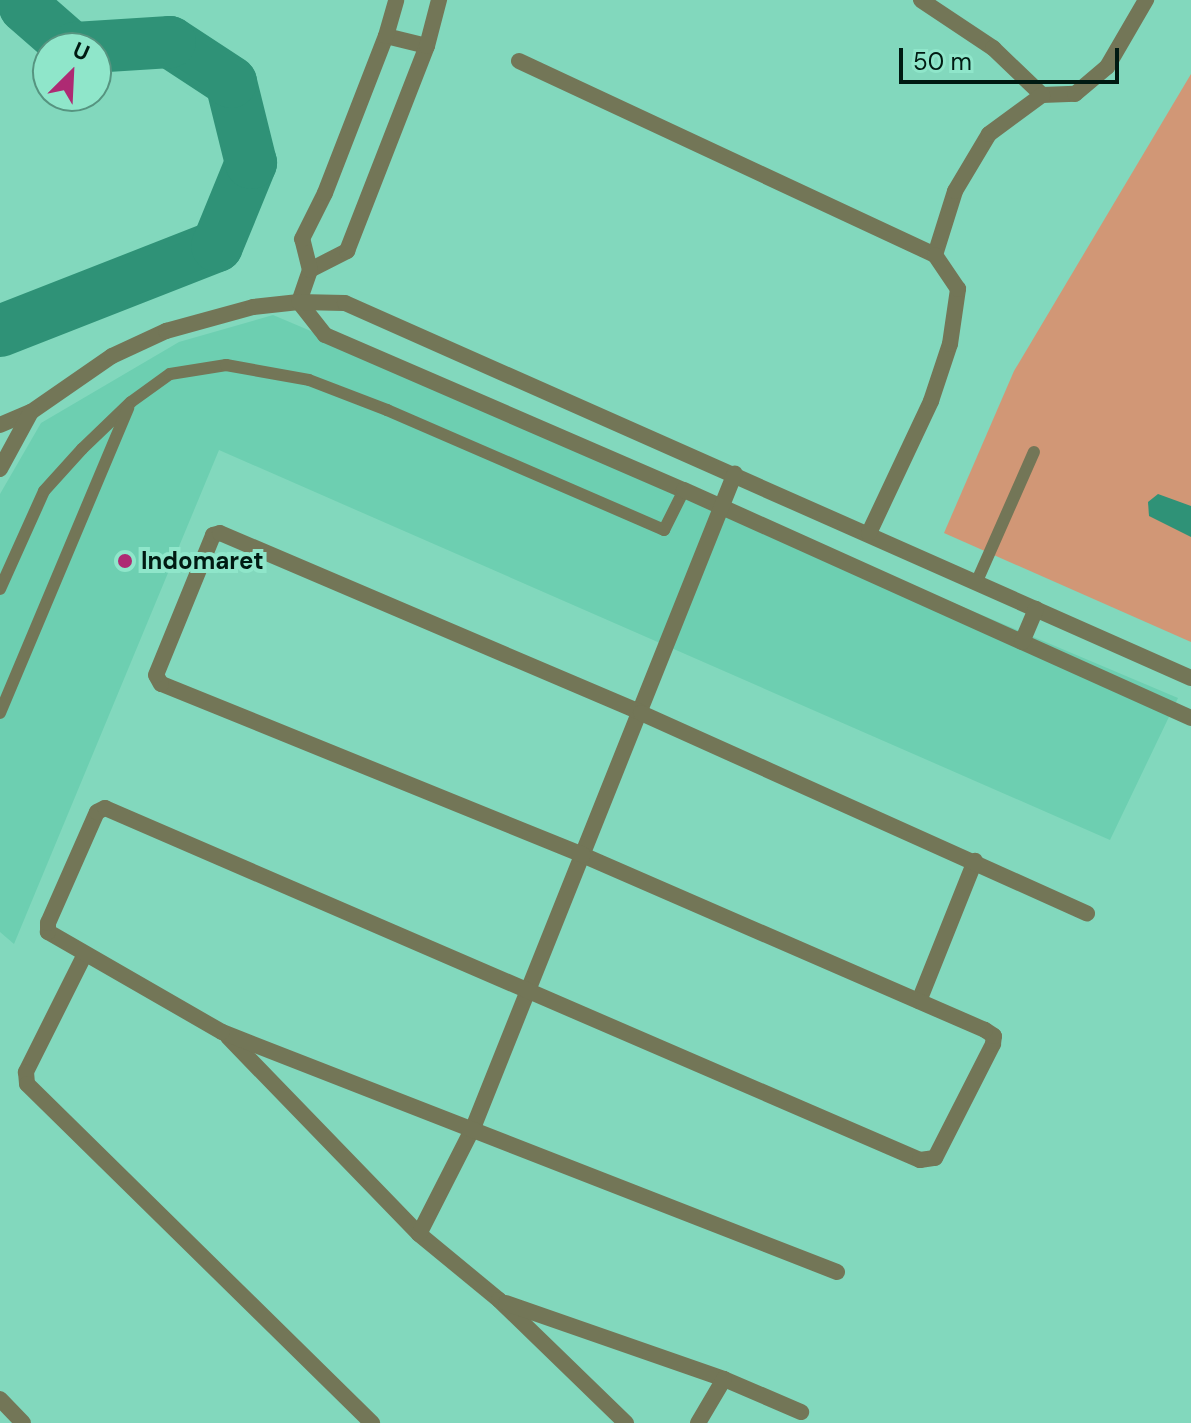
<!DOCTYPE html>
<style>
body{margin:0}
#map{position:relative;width:1191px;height:1423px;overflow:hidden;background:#82d8bd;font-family:"DM Sans",sans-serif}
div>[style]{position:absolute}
.built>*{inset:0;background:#6dcfb1}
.green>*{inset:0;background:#d19776}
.water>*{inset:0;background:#2f9277}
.river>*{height:52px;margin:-26px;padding:0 26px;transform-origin:26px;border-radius:26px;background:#2f9277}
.lane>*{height:12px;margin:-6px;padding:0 6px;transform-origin:6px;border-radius:6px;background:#737657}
.street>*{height:16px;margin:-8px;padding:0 8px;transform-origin:8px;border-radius:8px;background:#737657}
.dots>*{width:22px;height:22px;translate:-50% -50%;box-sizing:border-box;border:4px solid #8fe6ca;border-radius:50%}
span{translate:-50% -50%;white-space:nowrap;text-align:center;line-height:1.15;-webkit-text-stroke:8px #8fe6ca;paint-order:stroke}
.poi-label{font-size:24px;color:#001a12;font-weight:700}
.left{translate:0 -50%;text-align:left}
.north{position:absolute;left:32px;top:32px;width:80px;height:80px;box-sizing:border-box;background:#8fe6ca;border:2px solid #569480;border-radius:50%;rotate:24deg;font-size:22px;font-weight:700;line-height:32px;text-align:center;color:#001a12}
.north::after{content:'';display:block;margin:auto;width:28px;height:36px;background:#ae2a73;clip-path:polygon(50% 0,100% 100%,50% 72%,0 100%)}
.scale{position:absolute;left:899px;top:48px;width:220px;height:36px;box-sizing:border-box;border:4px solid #001a12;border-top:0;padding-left:10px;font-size:24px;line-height:28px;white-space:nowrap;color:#001a12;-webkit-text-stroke:6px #8fe6ca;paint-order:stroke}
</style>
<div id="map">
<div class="built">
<div style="clip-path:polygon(273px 315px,1178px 698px,1110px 840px,219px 450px,14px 944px,0 932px,0 494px,41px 423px,179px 342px)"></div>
</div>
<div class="green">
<div style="clip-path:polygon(1191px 74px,1191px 642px,944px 533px,1014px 371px)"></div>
</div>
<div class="water">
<div style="clip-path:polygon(1158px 494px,1191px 506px,1191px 537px,1149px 516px,1148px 502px)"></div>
</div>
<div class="river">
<div style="left:27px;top:0;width:7px;rotate:106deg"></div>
<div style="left:25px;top:7px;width:62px;rotate:41.1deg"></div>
<div style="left:0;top:331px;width:233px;rotate:-21.4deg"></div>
<div style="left:217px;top:246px;width:90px;rotate:-67.7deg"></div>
<div style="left:251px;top:163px;width:83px;rotate:-103.9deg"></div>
<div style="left:231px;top:82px;width:73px;rotate:-146.7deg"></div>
<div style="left:170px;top:42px;width:95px;rotate:176.4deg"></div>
</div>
<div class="lane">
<div style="left:977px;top:581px;width:141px;rotate:-66.2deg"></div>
<div style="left:0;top:589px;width:107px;rotate:-65.8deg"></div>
<div style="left:44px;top:491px;width:57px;rotate:-47.9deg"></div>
<div style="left:82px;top:449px;width:68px;rotate:-43.8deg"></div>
<div style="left:131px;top:402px;width:48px;rotate:-35.7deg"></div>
<div style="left:170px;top:374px;width:57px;rotate:-9.1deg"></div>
<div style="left:226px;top:365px;width:84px;rotate:10.2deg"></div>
<div style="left:309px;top:380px;width:84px;rotate:21deg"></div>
<div style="left:387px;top:410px;width:302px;rotate:23.4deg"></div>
<div style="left:664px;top:530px;width:45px;rotate:-63.4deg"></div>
<div style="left:0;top:713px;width:331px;rotate:-67.2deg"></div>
</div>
<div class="street">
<div style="left:921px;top:0;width:87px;rotate:33.7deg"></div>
<div style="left:993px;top:48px;width:68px;rotate:43.8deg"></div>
<div style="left:1042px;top:95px;width:33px;rotate:-2deg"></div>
<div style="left:1075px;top:94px;width:42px;rotate:-40.2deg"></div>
<div style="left:1107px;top:67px;width:78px;rotate:-59.8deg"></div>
<div style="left:386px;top:36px;width:42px;rotate:13.7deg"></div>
<div style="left:519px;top:61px;width:459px;rotate:25deg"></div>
<div style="left:935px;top:255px;width:67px;rotate:-72.6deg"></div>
<div style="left:955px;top:191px;width:66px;rotate:-59.2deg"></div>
<div style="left:989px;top:134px;width:66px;rotate:-36.3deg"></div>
<div style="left:310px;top:270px;width:42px;rotate:-27.2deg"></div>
<div style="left:347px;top:251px;width:220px;rotate:-68.7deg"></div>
<div style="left:427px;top:46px;width:48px;rotate:-75.4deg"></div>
<div style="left:299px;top:302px;width:42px;rotate:51.8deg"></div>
<div style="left:325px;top:335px;width:391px;rotate:23.4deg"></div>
<div style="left:684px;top:490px;width:556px;rotate:24.21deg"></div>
<div style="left:299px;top:302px;width:34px;rotate:-71deg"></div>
<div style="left:310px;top:270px;width:32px;rotate:-104deg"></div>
<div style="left:302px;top:239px;width:51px;rotate:-63.4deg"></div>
<div style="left:325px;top:193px;width:168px;rotate:-68.8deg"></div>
<div style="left:386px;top:36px;width:37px;rotate:-74deg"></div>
<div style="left:0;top:425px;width:34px;rotate:-23deg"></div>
<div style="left:31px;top:412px;width:98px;rotate:-34.7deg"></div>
<div style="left:112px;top:356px;width:60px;rotate:-24.8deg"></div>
<div style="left:166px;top:331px;width:90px;rotate:-15.4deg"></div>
<div style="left:253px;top:307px;width:46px;rotate:-6.2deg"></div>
<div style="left:299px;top:302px;width:46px;rotate:1.2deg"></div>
<div style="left:345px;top:303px;width:925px;rotate:23.91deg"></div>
<div style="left:0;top:469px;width:65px;rotate:-61.5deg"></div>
<div style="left:869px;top:533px;width:146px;rotate:-64.8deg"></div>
<div style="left:931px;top:401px;width:60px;rotate:-71.6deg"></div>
<div style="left:950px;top:344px;width:56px;rotate:-81.7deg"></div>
<div style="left:958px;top:289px;width:41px;rotate:-124.1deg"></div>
<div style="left:1022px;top:642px;width:36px;rotate:-67deg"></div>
<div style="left:84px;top:956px;width:130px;rotate:116.6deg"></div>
<div style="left:26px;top:1072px;width:12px;rotate:85deg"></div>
<div style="left:27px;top:1084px;width:484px;rotate:44.5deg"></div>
<div style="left:919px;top:1001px;width:151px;rotate:-68.2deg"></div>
<div style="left:228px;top:1037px;width:274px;rotate:45.9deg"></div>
<div style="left:419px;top:1234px;width:104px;rotate:39.5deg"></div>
<div style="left:499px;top:1300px;width:177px;rotate:44.1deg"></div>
<div style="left:419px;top:1234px;width:119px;rotate:-63deg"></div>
<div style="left:473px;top:1128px;width:705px;rotate:-68.2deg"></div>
<div style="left:837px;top:1272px;width:660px;rotate:-158.68deg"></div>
<div style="left:222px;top:1032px;width:201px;rotate:-150.1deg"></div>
<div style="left:48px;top:932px;width:9px;rotate:-90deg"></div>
<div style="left:48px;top:923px;width:121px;rotate:-66.2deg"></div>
<div style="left:97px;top:812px;width:9px;rotate:-27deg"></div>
<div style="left:105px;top:808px;width:888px;rotate:23.36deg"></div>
<div style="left:920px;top:1160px;width:15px;rotate:-8deg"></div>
<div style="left:935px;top:1158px;width:128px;rotate:-63deg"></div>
<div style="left:993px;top:1044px;width:8px;rotate:-83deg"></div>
<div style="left:994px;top:1036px;width:11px;rotate:-146deg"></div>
<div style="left:985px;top:1030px;width:438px;rotate:-156.5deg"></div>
<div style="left:583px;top:855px;width:455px;rotate:-157.9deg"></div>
<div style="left:161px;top:684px;width:10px;rotate:-119deg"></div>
<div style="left:156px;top:675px;width:151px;rotate:-67.8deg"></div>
<div style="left:213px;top:535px;width:7px;rotate:-16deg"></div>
<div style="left:220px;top:533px;width:458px;rotate:23.1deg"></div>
<div style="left:641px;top:713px;width:489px;rotate:24.2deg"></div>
<div style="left:506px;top:1303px;width:231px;rotate:19.2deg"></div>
<div style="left:724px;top:1379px;width:84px;rotate:23.2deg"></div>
<div style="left:0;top:1399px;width:33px;rotate:46deg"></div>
<div style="left:698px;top:1423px;width:51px;rotate:-59.4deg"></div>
</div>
<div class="dots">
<div style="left:125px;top:561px;background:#ae2a73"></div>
</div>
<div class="poi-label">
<span class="left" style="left:141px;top:561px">Indomaret</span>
</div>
<div class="north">U</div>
<div class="scale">50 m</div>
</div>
